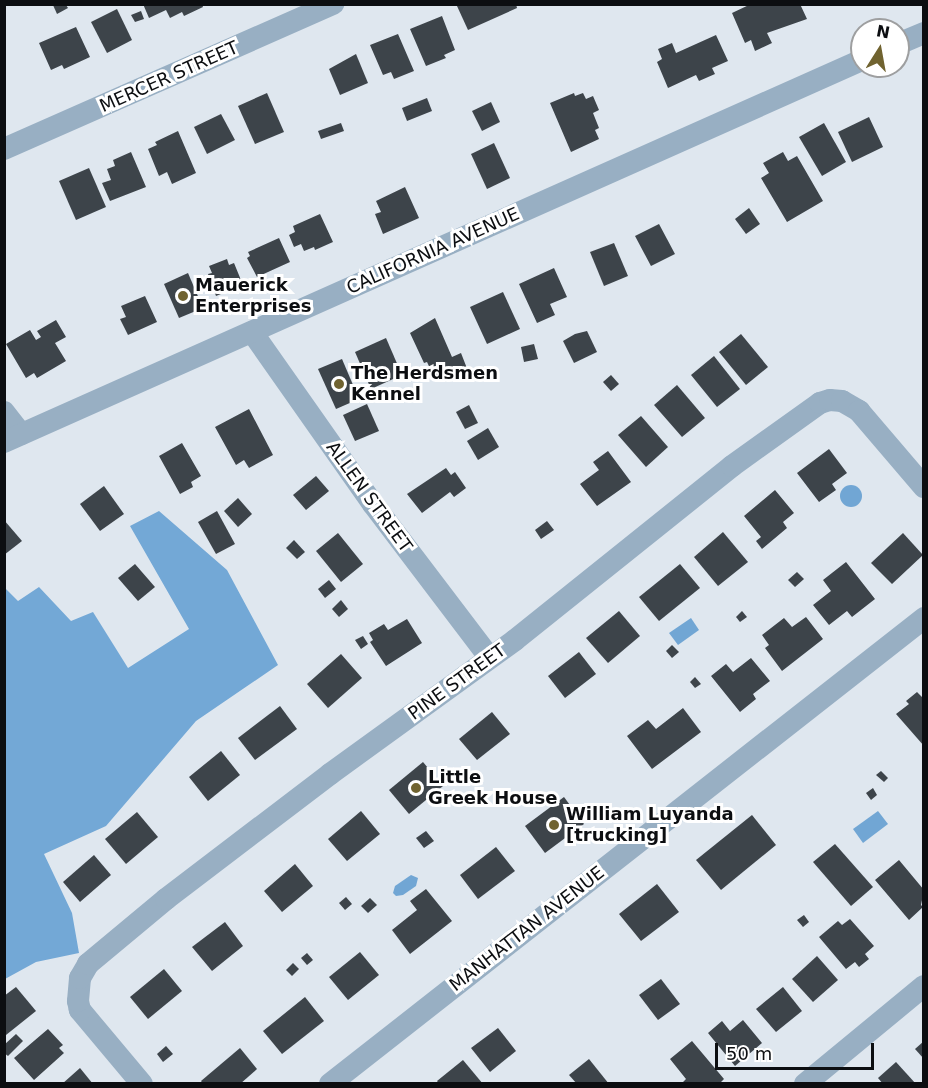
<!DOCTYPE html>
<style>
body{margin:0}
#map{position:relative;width:928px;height:1088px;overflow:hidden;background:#dfe7ef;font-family:"DejaVu Sans",sans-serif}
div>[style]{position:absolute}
.forest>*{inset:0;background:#73a8d6}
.water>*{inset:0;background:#71a6d4}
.round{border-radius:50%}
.building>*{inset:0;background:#3d444a}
.minor>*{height:22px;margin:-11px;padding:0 11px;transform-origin:11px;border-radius:11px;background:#98afc3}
.dots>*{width:16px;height:16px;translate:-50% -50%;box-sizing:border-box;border:3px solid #fff;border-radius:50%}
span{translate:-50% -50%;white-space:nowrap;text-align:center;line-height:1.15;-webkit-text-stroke:6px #fff;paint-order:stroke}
.street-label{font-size:18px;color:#0c0e11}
.poi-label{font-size:18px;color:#0c0e11;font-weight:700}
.left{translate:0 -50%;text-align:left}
.frame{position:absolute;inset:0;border:6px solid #0c0e11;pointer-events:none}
.north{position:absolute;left:850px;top:18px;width:60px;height:60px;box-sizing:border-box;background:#fff;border:2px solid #9e9fa0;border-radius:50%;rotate:11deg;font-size:16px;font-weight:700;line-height:24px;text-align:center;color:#0c0e11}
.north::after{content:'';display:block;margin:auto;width:21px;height:27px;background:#706330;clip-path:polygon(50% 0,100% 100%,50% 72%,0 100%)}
.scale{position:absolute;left:715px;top:1043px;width:159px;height:27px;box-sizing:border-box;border:3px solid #0c0e11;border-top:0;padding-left:8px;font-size:18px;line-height:21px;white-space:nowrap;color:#0c0e11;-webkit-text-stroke:4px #fff;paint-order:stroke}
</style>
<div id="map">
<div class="forest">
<div style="clip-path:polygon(159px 511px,227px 570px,278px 665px,196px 721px,106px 826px,44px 854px,72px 913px,79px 953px,36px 962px,5px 979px,5px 588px,18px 601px,39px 587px,71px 621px,93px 612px,128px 668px,189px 629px,130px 526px)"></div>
</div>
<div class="water">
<div class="round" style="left:840px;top:485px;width:22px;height:22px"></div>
<div style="clip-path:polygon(691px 618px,699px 630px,678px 645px,669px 633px)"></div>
<div style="clip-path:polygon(878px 811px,888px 824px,863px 843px,853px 829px)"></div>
<div style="clip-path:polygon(411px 875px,418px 878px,416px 886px,403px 895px,396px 896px,393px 893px,395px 886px)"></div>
</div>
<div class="building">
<div style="clip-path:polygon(143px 4px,202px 4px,203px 7px,184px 16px,182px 12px,170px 18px,166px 10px,149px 18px)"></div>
<div style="clip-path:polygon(460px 4px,516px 4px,517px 8px,468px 30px,457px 6px)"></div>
<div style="clip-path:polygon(751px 4px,800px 4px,807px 19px,767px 33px,772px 43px,755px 51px,751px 40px,745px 43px,732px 13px)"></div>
<div style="clip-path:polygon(53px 5px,66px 5px,68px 8px,57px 14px)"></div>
<div style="clip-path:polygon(117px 9px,132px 40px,107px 53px,91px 22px)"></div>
<div style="clip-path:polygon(141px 11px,144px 19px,135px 22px,131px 15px)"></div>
<div style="clip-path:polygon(442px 16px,455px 50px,444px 55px,446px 58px,426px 66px,410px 29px)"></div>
<div style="clip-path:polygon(76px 27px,90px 57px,64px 69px,62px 65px,51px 70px,39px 43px)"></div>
<div style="clip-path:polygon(398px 34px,414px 71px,394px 79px,391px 72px,383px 75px,370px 45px)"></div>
<div style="clip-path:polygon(716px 35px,728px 61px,712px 68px,715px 74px,699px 81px,696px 75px,668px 88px,657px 62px,662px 59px,658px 49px,672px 43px,676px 53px)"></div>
<div style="clip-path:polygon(356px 54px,368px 83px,340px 95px,329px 69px)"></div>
<div style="clip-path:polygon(267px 93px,284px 132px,255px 144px,238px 106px)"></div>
<div style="clip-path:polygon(574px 93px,575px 96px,583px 93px,586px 99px,593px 96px,599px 110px,593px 113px,599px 128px,595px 130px,599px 139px,571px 152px,550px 103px)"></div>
<div style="clip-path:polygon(427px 98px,432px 111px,407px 121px,402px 108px)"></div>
<div style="clip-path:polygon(491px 102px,500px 122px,482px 131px,472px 111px)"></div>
<div style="clip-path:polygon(221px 114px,235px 140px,207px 154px,194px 127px)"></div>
<div style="clip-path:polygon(869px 117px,883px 147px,852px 162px,838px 132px)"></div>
<div style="clip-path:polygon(341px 123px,344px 131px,321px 139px,318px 131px)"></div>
<div style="clip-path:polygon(824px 123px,846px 162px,822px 176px,799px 137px)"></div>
<div style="clip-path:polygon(178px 131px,196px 173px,172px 184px,167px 172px,159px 176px,148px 149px,157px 145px,155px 142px)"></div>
<div style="clip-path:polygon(494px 143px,510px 178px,487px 189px,471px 154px)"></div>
<div style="clip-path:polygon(131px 152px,146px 187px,110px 201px,102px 183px,111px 180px,107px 169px,115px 166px,113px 160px)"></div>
<div style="clip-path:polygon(783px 152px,788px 161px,797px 156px,823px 201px,787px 222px,761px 178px,769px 173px,763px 163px)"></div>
<div style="clip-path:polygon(89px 168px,106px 207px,76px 220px,59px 181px)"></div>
<div style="clip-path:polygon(405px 187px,419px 218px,383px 234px,375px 214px,381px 212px,376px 201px)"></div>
<div style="clip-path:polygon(749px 208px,760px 224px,746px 234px,735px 219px)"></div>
<div style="clip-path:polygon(320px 214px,333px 242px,315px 250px,314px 247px,304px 251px,301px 244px,294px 247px,289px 235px,295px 232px,293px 226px)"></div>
<div style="clip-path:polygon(659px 224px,675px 254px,651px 266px,635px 236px)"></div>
<div style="clip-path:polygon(279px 238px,290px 262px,257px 277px,247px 258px,250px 256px,248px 252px)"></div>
<div style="clip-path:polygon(614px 243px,628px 276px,604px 286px,590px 252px)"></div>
<div style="clip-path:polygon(227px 259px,229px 265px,234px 263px,243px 285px,216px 296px,208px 274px,212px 273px,209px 266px)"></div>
<div style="clip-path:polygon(554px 268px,567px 297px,550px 304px,555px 315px,537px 323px,519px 284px)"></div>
<div style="clip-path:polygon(188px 273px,203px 308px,179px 318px,164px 284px)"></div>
<div style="clip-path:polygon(503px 292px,520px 329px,487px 344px,470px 307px)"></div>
<div style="clip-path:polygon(145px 296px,157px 322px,128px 335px,120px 319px,126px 317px,121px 306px)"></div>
<div style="clip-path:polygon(435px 318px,452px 357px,461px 353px,468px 371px,448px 380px,445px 374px,435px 379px,427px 362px,424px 363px,410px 333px)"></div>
<div style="clip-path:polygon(56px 320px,66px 337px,55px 343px,66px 361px,37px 378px,34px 373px,26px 378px,6px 344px,30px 330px,36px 340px,41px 337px,37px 331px)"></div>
<div style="clip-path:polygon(587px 331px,597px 352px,574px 363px,563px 341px,575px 334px)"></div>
<div style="clip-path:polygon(741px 334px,768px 367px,746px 385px,719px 352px)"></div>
<div style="clip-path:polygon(386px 338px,402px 375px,371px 389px,355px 352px)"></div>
<div style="clip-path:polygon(534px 344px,538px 359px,524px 362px,521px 347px)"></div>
<div style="clip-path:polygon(714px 356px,740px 389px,717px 407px,691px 375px)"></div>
<div style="clip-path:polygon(342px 359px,359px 399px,336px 409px,318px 369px)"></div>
<div style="clip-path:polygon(611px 375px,619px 384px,611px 391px,603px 382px)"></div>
<div style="clip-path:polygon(677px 385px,705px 418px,682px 437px,654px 405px)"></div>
<div style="clip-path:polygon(367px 404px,379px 431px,355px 441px,343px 415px)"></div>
<div style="clip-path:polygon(469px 405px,478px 423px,465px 429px,456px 412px)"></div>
<div style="clip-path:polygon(249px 409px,273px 455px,249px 468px,244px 460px,236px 465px,215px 427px)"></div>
<div style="clip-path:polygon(641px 416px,668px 447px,646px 467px,618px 435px)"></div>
<div style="clip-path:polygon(488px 428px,499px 447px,478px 460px,467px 441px)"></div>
<div style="clip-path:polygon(182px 443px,201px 476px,191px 482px,193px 487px,180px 494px,159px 456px)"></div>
<div style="clip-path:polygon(829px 449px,847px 473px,832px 484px,836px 490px,819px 502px,797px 473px)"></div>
<div style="clip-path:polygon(608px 451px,631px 482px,597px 506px,580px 484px,599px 470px,593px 462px)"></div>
<div style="clip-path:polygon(446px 468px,451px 475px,455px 472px,466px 488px,454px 497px,450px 492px,422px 513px,407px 494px)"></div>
<div style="clip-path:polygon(316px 476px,329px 491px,306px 510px,293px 495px)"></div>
<div style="clip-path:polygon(104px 486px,124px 514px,100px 531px,80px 504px)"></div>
<div style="clip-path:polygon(775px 490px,794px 513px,783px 522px,787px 528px,762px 549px,756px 541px,761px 537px,744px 516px)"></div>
<div style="clip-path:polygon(238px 498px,252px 514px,238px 527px,224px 511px)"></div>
<div style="clip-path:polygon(217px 511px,235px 544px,216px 554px,198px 522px)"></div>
<div style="clip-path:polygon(4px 520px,22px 541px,4px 555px)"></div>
<div style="clip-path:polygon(547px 521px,554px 530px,541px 539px,535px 530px)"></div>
<div style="clip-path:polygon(723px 532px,748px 562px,718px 586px,694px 557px)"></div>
<div style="clip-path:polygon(338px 533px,363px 564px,341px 582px,316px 551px)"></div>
<div style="clip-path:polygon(903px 533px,923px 555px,892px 584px,871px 563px)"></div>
<div style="clip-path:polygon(294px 540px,305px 552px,297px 559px,286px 548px)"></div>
<div style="clip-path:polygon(846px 562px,875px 599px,852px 617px,847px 611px,829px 625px,813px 605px,831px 591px,823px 580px)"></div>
<div style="clip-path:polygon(135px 564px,155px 587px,138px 601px,118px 578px)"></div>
<div style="clip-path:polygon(680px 564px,700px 588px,659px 621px,639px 597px)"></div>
<div style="clip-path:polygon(797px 572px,804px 579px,795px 587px,788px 580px)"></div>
<div style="clip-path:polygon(329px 580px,336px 589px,325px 598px,318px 589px)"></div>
<div style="clip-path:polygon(341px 600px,348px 609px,339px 617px,332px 609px)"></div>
<div style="clip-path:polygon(619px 611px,640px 636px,608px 663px,586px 638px)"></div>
<div style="clip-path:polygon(742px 611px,747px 617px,740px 622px,736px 617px)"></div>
<div style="clip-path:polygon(806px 617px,823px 639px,782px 671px,765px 648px,769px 645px,762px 635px,784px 618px,792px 627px)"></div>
<div style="clip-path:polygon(407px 619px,422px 643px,386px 666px,370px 642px,373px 640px,369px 633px,384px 624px,388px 630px)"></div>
<div style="clip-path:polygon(363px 636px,368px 644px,361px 649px,355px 640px)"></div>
<div style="clip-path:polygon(672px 645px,679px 652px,672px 658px,666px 651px)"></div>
<div style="clip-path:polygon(579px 652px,596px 674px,565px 698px,548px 676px)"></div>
<div style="clip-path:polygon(341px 654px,362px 678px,328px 708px,307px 684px)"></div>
<div style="clip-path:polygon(751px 658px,770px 681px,753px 694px,756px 699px,740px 712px,711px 676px,726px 664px,733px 672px)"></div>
<div style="clip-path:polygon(695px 677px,701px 684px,695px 688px,690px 682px)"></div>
<div style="clip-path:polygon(917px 692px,922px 697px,924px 695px,924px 746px,896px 714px,909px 704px,906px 701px)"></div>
<div style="clip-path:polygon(280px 706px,297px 729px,255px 760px,238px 738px)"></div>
<div style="clip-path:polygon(683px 708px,701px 732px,652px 769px,627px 736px,648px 720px,656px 729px)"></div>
<div style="clip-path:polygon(492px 712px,510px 734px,477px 760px,459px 739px)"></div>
<div style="clip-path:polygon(221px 751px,240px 775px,208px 801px,189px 777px)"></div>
<div style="clip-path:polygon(423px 762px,443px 786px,409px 814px,389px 790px)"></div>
<div style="clip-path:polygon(881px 771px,888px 778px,884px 782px,876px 775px)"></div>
<div style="clip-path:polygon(873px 788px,877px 795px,871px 800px,866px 793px)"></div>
<div style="clip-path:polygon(564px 797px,584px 824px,545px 853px,525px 826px)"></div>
<div style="clip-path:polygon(361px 811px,380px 834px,347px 861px,328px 839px)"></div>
<div style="clip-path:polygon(137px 812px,158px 837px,126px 864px,105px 839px)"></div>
<div style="clip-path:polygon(752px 815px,776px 845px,721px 890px,696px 860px)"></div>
<div style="clip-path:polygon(426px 831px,434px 841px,424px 848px,416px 838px)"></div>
<div style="clip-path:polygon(835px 844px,873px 887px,851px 906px,813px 862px)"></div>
<div style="clip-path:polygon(496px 847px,515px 871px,478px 899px,460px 875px)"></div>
<div style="clip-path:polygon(94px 855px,111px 875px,80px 902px,63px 882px)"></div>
<div style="clip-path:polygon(899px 860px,924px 890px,921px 905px,923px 907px,909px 920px,875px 880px)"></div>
<div style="clip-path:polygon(295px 864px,313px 886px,282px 912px,264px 891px)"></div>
<div style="clip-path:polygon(657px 884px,679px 912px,641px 941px,619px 914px)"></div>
<div style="clip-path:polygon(426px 889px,452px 921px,410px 954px,392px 930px,417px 910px,410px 901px)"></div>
<div style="clip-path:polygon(346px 897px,352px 904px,345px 910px,339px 903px)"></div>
<div style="clip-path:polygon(370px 898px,377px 905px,368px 913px,361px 906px)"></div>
<div style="clip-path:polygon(804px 915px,809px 922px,803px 927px,797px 920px)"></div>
<div style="clip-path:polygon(850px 919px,874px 946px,865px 954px,869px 959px,859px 967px,855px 962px,846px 969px,819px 937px,838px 921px,842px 925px)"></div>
<div style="clip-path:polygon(225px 922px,243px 946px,212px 971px,192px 947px)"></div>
<div style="clip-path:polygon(360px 952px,379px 975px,348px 1000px,329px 977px)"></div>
<div style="clip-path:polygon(307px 953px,313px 960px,307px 965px,301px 958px)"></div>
<div style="clip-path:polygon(817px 956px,838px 980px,813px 1002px,792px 979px)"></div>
<div style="clip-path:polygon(293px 963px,299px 969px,292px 976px,286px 970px)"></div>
<div style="clip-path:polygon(164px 969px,182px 991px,148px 1019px,130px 997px)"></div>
<div style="clip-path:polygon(661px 979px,680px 1004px,658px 1020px,639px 995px)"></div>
<div style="clip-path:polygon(16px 987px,36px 1011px,6px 1035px,4px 996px)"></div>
<div style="clip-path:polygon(783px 987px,802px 1011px,776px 1032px,756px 1009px)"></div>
<div style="clip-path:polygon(305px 997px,324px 1021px,282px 1054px,263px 1031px)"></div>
<div style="clip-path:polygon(743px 1020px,762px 1043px,735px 1066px,708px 1033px,722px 1021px,730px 1031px)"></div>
<div style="clip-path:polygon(498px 1028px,516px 1051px,490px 1072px,471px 1048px)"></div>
<div style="clip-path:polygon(48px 1029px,63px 1045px,59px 1048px,64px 1053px,34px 1080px,14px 1058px)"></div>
<div style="clip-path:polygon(16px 1034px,23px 1041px,8px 1056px,4px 1053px,4px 1045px)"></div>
<div style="clip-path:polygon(692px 1041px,724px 1079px,719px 1084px,681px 1084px,686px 1079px,670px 1059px)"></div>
<div style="clip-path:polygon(924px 1041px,924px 1059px,915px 1049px)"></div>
<div style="clip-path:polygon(166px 1046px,173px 1054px,163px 1062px,157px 1054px)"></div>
<div style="clip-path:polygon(240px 1048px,257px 1069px,240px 1084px,203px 1084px,201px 1081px)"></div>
<div style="clip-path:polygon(589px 1059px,609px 1084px,577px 1084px,569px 1075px)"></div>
<div style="clip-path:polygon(463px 1060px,483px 1084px,439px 1084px,437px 1081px)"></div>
<div style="clip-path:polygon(896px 1062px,916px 1084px,883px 1084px,878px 1078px)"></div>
<div style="clip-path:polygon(80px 1068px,93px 1084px,62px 1084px)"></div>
</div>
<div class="minor">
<div style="left:898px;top:44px;width:28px;rotate:-23deg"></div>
<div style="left:4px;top:149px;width:360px;rotate:-23.8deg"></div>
<div style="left:252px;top:332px;width:210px;rotate:54.9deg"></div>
<div style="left:373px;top:504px;width:193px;rotate:52.8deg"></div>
<div style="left:4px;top:412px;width:28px;rotate:52deg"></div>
<div style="left:4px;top:442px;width:939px;rotate:-24deg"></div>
<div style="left:142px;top:1084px;width:97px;rotate:-130deg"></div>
<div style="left:80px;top:1010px;width:9px;rotate:-103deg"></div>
<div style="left:78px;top:1001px;width:23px;rotate:-85deg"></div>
<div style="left:80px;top:978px;width:16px;rotate:-60deg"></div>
<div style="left:88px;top:964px;width:102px;rotate:-39.8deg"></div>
<div style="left:166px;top:899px;width:206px;rotate:-37.3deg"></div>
<div style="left:330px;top:774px;width:228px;rotate:-35.9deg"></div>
<div style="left:515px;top:640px;width:278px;rotate:-38.7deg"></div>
<div style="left:732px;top:466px;width:108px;rotate:-35.6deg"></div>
<div style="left:820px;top:403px;width:10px;rotate:-17deg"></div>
<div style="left:830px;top:400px;width:12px;rotate:5deg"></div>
<div style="left:842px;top:401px;width:20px;rotate:30deg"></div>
<div style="left:859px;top:411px;width:100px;rotate:49.5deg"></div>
<div style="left:330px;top:1084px;width:755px;rotate:-38.11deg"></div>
<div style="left:805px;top:1084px;width:154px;rotate:-39.5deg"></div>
</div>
<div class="dots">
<div style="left:183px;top:296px;background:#706330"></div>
<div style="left:339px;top:384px;background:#706330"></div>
<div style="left:416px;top:788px;background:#706330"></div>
<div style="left:554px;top:825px;background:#706330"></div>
</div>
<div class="street-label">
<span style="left:169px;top:77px;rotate:-24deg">MERCER STREET</span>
<span style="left:433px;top:251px;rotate:-24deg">CALIFORNIA AVENUE</span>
<span style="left:369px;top:497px;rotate:54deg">ALLEN STREET</span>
<span style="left:457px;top:682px;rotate:-36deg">PINE STREET</span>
<span style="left:527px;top:929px;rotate:-38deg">MANHATTAN AVENUE</span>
</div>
<div class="poi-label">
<span class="left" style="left:195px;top:296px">Mauerick<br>Enterprises</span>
<span class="left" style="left:351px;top:384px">The Herdsmen<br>Kennel</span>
<span class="left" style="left:428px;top:788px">Little<br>Greek House</span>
<span class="left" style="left:566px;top:825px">William Luyanda<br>[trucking]</span>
</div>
<div class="frame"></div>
<div class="north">N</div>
<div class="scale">50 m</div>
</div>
